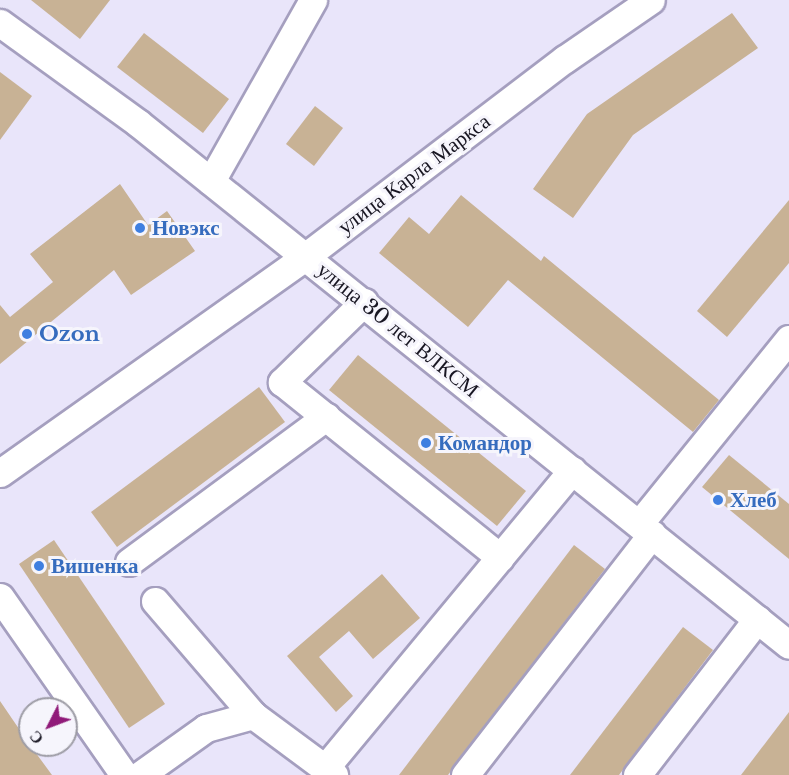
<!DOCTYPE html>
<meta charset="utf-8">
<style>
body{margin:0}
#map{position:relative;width:789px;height:775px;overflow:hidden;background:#e9e5fa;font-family:"Libre Baskerville",serif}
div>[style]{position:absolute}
.building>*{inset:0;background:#c8b295}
.roads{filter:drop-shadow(2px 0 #a59fbf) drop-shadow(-2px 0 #a59fbf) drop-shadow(0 2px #a59fbf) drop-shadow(0 -2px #a59fbf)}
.minor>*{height:27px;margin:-13.5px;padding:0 13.5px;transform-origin:13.5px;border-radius:13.5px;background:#fff}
.dots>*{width:16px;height:16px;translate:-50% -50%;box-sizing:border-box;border:3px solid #f6f5fc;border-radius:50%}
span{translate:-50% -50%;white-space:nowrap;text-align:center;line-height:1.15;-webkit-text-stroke:6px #f6f5fc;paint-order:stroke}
.street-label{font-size:21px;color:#181622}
.shop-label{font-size:21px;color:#366cbe;font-weight:700}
.left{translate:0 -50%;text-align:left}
.north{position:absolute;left:18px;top:697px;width:60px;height:60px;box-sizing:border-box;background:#f6f5fc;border:2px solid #9d9ca5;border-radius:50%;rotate:228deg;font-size:16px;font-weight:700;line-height:24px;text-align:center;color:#181622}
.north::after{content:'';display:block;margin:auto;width:21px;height:27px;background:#901a79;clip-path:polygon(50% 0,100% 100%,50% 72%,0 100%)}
</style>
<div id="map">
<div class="building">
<div style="clip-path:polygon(31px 0,110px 0,80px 39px)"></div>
<div style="clip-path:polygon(732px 13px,758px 48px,633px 135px,573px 218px,533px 189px,587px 114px)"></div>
<div style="clip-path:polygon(144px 33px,229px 99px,203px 133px,117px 67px)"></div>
<div style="clip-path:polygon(0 72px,32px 96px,0 140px)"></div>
<div style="clip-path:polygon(315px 106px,343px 128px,314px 166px,286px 144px)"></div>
<div style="clip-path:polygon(120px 184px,148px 225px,167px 211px,195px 251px,131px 295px,114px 270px,0 364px,0 305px,10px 317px,53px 282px,30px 254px)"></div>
<div style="clip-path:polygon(461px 195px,541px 261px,544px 256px,719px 400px,693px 432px,508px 280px,468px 327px,379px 253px,409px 217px,429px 234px)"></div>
<div style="clip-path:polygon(789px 200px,789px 263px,727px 337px,697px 311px)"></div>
<div style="clip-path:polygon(358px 355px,526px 491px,497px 526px,329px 390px)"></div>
<div style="clip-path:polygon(259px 387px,285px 422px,117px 547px,91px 512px)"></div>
<div style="clip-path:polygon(729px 455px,789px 504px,789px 559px,702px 487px)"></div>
<div style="clip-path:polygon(54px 540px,165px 704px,129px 728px,19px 564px)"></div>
<div style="clip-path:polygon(574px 545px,605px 569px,448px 775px,399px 775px)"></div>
<div style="clip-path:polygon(382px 574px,420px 618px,373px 659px,349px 631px,319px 657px,353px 696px,336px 712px,287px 656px)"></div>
<div style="clip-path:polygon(683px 627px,713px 650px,619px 775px,570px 775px)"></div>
<div style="clip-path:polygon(0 701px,30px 745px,52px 775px,0 775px)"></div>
<div style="clip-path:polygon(789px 712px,789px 775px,741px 775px)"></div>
</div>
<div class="roads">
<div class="minor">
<div style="left:0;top:23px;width:170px;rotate:35.9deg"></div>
<div style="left:138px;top:123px;width:834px;rotate:38.72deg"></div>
<div style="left:211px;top:181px;width:208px;rotate:-60.6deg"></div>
<div style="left:364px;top:302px;width:115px;rotate:135.7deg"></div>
<div style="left:282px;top:382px;width:280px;rotate:38.8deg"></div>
<div style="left:0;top:473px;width:375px;rotate:-35.3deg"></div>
<div style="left:306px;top:256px;width:325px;rotate:-37.3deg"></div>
<div style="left:565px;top:59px;width:104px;rotate:-34.5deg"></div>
<div style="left:639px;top:524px;width:238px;rotate:-51deg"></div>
<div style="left:129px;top:562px;width:245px;rotate:-36.4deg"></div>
<div style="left:0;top:597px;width:217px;rotate:55.1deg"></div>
<div style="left:155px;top:601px;width:150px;rotate:49.3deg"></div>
<div style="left:253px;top:715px;width:101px;rotate:36.5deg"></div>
<div style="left:325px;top:768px;width:387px;rotate:-50.3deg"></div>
<div style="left:140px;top:775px;width:81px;rotate:-35.5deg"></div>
<div style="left:206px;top:728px;width:49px;rotate:-15.5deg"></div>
<div style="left:465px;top:775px;width:305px;rotate:-52.2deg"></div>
<div style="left:637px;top:775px;width:197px;rotate:-52.4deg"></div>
</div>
</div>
<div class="dots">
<div style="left:140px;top:228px;background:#3f7fe0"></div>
<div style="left:27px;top:334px;background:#3f7fe0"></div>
<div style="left:426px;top:443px;background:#3f7fe0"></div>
<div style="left:718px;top:500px;background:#3f7fe0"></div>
<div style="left:39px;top:566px;background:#3f7fe0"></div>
</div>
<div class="street-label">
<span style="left:414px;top:174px;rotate:-37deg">улица Карла Маркса</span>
<span style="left:398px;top:330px;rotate:39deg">улица 30 лет ВЛКСМ</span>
</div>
<div class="shop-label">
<span class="left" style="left:152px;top:228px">Новэкс</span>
<span class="left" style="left:39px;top:334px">Ozon</span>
<span class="left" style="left:438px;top:443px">Командор</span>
<span class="left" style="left:730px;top:500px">Хлеб</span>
<span class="left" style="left:51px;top:566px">Вишенка</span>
</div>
<div class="north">С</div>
</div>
